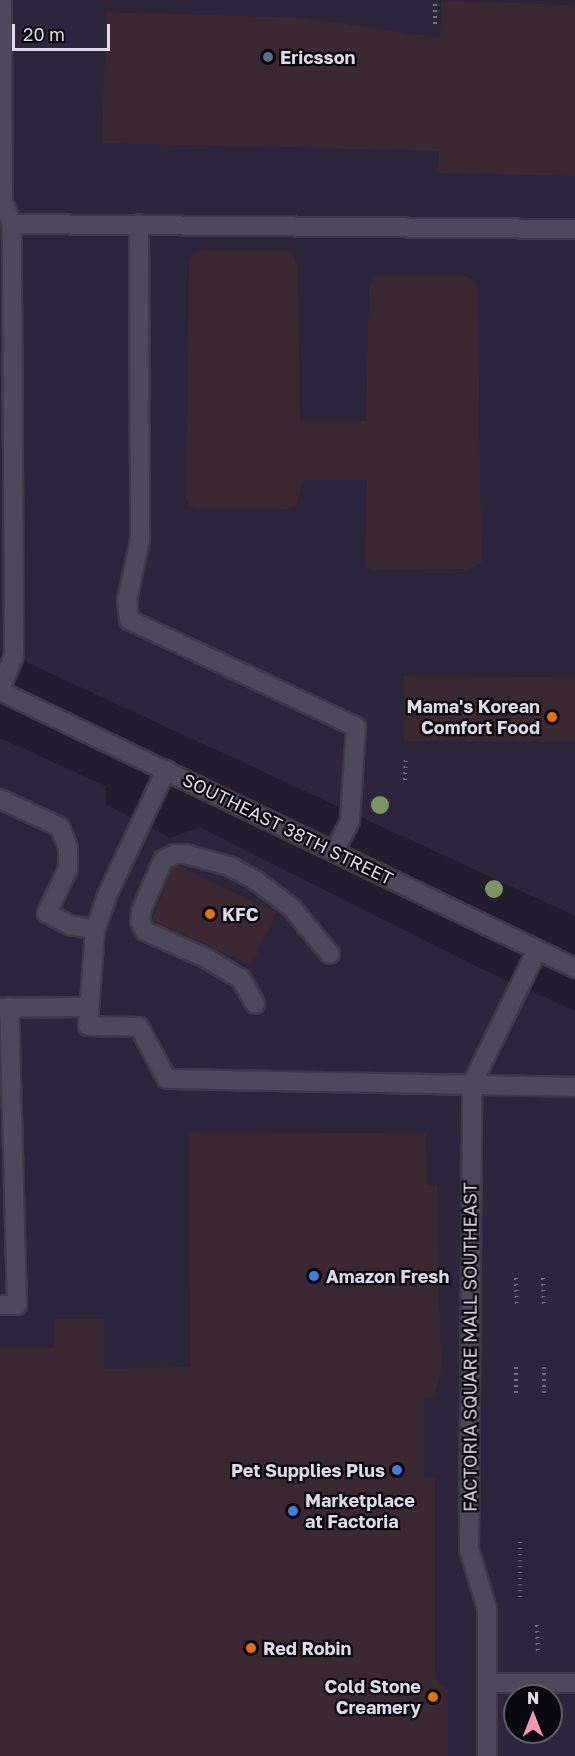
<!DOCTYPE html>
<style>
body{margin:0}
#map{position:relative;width:575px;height:1756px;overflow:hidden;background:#221c2e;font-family:"Golos Text",sans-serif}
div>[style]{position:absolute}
.built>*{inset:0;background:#2d253c}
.building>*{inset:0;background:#3c2833}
.path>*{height:4px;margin-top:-2px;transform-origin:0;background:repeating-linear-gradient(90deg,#75707f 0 1.5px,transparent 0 6px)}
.roads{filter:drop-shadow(2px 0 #3e3948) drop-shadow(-2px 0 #3e3948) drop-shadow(0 2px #3e3948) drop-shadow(0 -2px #3e3948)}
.minor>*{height:18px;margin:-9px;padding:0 9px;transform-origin:9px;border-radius:9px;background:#4e485c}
.trees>*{width:18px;height:18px;margin:-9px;border-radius:50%;background:#7b9466}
.dots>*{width:16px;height:16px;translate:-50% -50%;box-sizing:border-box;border:3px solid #0a0810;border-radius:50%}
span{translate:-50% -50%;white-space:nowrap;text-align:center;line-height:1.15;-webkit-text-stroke:4.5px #0a0810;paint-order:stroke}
.poi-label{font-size:18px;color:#dedae7;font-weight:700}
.left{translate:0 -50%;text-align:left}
.right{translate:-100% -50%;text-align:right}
.street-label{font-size:18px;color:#dedae7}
.north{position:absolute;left:503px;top:1684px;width:60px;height:60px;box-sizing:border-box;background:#0a0810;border:2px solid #5f5c66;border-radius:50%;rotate:0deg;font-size:16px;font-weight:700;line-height:24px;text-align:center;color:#dedae7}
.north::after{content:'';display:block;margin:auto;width:21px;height:27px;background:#f29ab0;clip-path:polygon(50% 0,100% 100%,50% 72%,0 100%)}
.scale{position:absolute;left:12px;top:24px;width:98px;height:27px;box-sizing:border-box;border:3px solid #dedae7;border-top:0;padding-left:8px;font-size:18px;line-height:21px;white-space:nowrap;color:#dedae7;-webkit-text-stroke:4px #0a0810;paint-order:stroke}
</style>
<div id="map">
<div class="built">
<div style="clip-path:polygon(0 0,575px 0,575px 916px,0 650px)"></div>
<div style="clip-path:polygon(evenodd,0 738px,106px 786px,106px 804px,170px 838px,200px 827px,471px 964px,575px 1011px,575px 1756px,0 1756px,0 738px,515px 1696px,551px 1696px,551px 1732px,515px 1732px,515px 1696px)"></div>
</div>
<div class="building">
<div style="clip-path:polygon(441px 1px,575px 5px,575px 176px,438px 173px,439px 151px,102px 143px,106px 12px,305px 18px,440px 38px)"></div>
<div style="clip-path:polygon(204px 250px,286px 250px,294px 256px,298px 267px,300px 421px,366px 421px,369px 286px,375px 276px,463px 276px,472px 279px,478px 287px,481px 564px,467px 569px,376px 570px,365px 567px,367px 480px,303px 480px,296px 507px,285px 509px,196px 509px,188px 504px,186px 497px,189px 261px,193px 253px)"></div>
<div style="clip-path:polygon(404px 676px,575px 677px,575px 742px,404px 741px)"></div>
<div style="clip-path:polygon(177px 866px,276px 912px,252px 965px,152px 920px,172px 868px)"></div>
<div style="clip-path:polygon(189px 1132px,426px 1133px,427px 1185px,437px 1185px,441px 1369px,434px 1397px,424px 1398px,424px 1478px,435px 1478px,435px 1678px,448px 1691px,448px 1756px,0 1756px,0 1348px,54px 1348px,54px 1319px,104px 1319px,104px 1369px,190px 1367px)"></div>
</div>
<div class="path">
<div style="left:435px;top:24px;width:21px;rotate:-90deg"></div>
<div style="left:405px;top:780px;width:23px;rotate:-88deg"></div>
<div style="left:516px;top:1278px;width:29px;rotate:88deg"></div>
<div style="left:543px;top:1278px;width:29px;rotate:88deg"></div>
<div style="left:516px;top:1367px;width:30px;rotate:90deg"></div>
<div style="left:544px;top:1367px;width:30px;rotate:90deg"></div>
<div style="left:520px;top:1542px;width:55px;rotate:90deg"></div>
<div style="left:537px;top:1625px;width:27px;rotate:88deg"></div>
</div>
<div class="roads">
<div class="minor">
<div style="left:12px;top:224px;width:563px;rotate:0.51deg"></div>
<div style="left:139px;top:224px;width:316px;rotate:89.8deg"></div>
<div style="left:140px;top:540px;width:61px;rotate:102.2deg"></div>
<div style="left:127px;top:600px;width:20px;rotate:84deg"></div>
<div style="left:129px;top:620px;width:251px;rotate:25.2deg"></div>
<div style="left:356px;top:727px;width:94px;rotate:93.7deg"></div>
<div style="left:350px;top:821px;width:34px;rotate:117deg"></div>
<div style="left:0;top:688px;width:32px;rotate:-66deg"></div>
<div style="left:13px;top:659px;width:8px;rotate:-83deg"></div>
<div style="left:14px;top:651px;width:427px;rotate:-90.3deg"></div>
<div style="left:12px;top:224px;width:24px;rotate:-112deg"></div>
<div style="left:3px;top:202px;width:202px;rotate:-90.3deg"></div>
<div style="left:0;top:691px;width:638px;rotate:25.72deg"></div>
<div style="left:166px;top:770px;width:136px;rotate:115.2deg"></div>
<div style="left:108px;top:893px;width:39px;rotate:109deg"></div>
<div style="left:95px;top:930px;width:96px;rotate:94.2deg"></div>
<div style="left:88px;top:1026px;width:51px;rotate:1.1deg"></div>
<div style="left:139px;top:1027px;width:59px;rotate:61.7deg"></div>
<div style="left:167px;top:1079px;width:408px;rotate:1.1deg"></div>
<div style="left:0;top:799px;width:66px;rotate:25deg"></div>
<div style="left:60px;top:827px;width:22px;rotate:69deg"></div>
<div style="left:68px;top:848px;width:21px;rotate:90deg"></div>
<div style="left:68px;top:869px;width:49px;rotate:115.5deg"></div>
<div style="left:47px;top:913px;width:26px;rotate:28deg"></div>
<div style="left:70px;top:925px;width:25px;rotate:11deg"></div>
<div style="left:255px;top:1004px;width:29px;rotate:-119deg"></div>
<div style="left:241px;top:979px;width:39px;rotate:-149deg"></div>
<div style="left:208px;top:959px;width:69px;rotate:-156deg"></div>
<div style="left:145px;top:931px;width:11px;rotate:-117deg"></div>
<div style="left:140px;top:921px;width:10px;rotate:-84deg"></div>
<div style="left:141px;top:911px;width:56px;rotate:-66.7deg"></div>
<div style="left:163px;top:860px;width:13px;rotate:-27deg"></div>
<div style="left:175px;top:854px;width:10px"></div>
<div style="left:185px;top:854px;width:46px;rotate:15.3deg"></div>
<div style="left:229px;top:866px;width:30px;rotate:28deg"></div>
<div style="left:255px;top:880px;width:45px;rotate:36.9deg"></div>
<div style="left:291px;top:907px;width:61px;rotate:50.3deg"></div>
<div style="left:0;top:1008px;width:88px;rotate:-0.7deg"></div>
<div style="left:0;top:1305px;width:17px"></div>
<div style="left:17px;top:1305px;width:298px;rotate:-91.5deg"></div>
<div style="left:488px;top:1683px;width:87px"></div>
<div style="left:487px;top:1756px;width:147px;rotate:-90deg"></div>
<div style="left:487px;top:1609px;width:63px;rotate:-106.7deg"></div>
<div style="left:469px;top:1549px;width:465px;rotate:-89.6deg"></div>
<div style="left:472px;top:1084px;width:149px;rotate:-64.1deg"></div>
</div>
</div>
<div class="trees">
<div style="left:380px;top:805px"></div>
<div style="left:494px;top:889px"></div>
</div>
<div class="dots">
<div style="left:268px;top:57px;background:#5c6f8a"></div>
<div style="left:552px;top:717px;background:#e8710a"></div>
<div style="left:210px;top:914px;background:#e8710a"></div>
<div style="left:314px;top:1276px;background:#3f7fe0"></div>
<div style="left:397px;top:1470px;background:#3f7fe0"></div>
<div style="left:293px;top:1511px;background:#3f7fe0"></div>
<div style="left:251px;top:1648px;background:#e8710a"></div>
<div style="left:433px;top:1697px;background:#e8710a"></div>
</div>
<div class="poi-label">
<span class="left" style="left:280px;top:57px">Ericsson</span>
<span class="right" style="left:540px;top:717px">Mama's Korean<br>Comfort Food</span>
<span class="left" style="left:222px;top:914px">KFC</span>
<span class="left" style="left:326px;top:1276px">Amazon Fresh</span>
<span class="right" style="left:385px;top:1470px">Pet Supplies Plus</span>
<span class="left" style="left:305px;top:1511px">Marketplace<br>at Factoria</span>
<span class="left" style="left:263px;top:1648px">Red Robin</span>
<span class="right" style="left:421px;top:1697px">Cold Stone<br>Creamery</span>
</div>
<div class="street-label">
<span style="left:288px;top:829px;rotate:26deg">SOUTHEAST 38TH STREET</span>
<span style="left:470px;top:1347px;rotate:-90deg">FACTORIA SQUARE MALL SOUTHEAST</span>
</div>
<div class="north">N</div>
<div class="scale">20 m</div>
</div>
